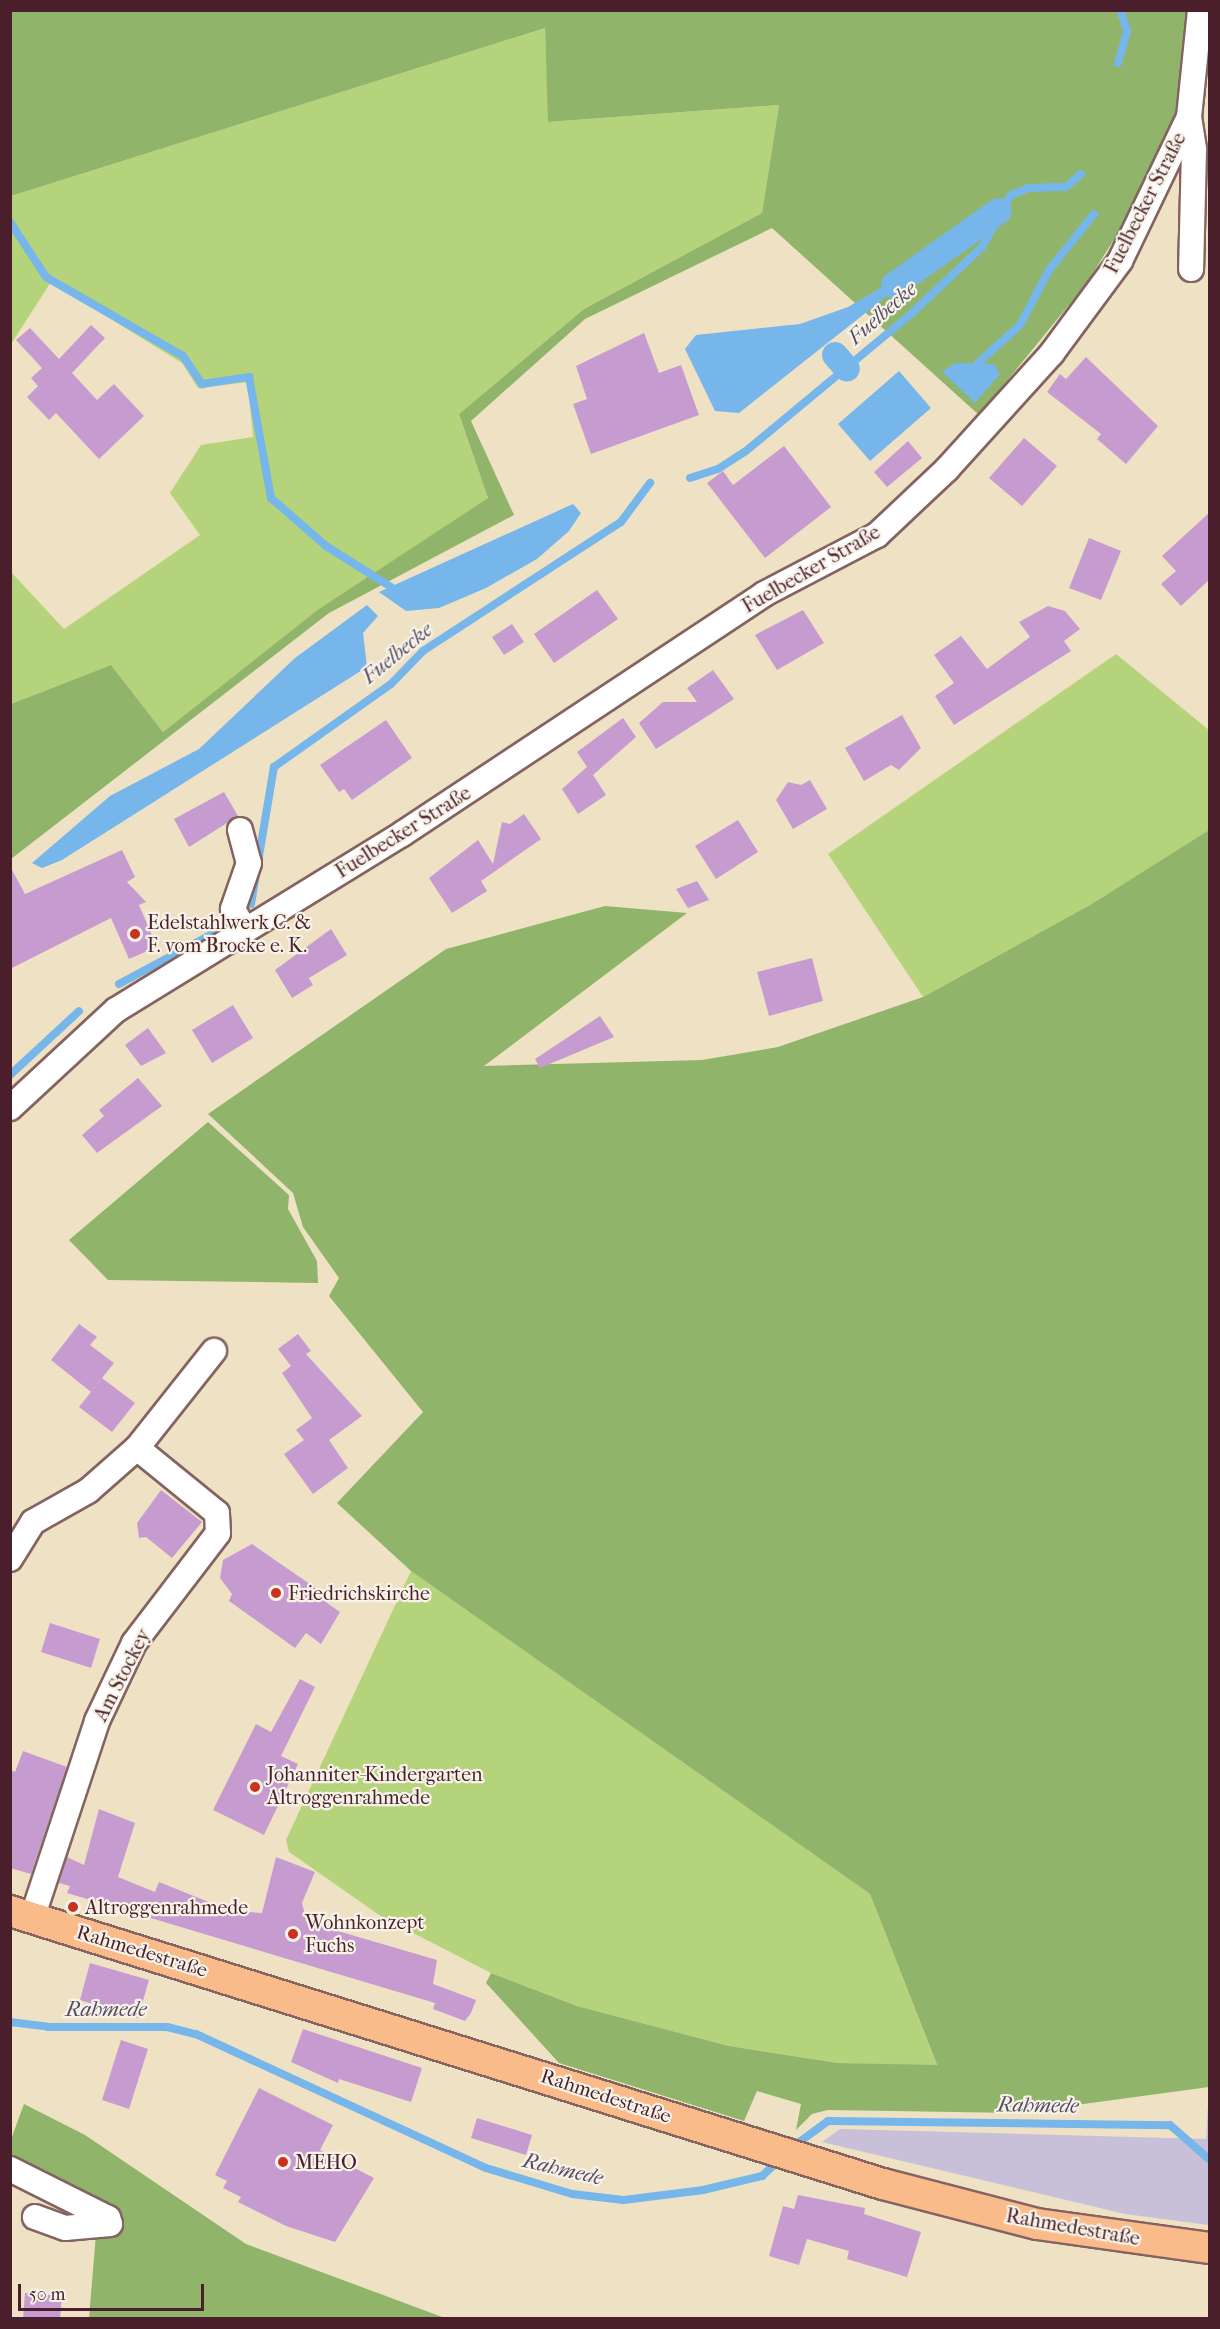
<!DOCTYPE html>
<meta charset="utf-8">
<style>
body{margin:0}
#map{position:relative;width:1220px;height:2329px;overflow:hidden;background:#efe2c4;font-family:"IM FELL French Canon",serif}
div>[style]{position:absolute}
.industrial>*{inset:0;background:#c8bfd8}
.green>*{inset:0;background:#b5d37a}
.forest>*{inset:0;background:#90b56a}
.water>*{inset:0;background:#76b6ea}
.stream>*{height:8px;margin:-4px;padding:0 4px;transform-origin:4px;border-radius:4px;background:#76b6ea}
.canal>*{height:26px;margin:-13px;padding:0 13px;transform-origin:13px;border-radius:13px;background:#76b6ea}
.building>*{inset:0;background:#c69cd0}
.roads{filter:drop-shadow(2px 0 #846361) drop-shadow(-2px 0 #846361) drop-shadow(0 2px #846361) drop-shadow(0 -2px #846361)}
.minor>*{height:24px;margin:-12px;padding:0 12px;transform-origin:12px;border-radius:12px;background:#fff}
.major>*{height:30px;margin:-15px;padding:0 15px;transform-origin:15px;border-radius:15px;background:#fabb8b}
.dots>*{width:16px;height:16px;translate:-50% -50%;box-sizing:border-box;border:3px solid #f7f3e8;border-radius:50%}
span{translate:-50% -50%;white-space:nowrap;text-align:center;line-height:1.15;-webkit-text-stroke:4.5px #f7f3e8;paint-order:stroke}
.street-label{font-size:20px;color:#4a1f2b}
.poi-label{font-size:20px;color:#4a1f2b}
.left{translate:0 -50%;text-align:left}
.water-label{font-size:21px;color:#574c64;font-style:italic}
.frame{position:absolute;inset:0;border:12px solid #4a1f2b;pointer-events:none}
.scale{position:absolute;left:18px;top:2284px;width:186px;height:27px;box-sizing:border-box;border:3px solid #4a1f2b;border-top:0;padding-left:8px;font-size:18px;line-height:21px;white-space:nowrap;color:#4a1f2b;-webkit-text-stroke:4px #f7f3e8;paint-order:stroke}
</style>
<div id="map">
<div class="industrial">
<div style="clip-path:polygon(1209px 2087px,1209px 2225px,1125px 2214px,822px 2142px,840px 2129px,1206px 2139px)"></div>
</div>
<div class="green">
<div style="clip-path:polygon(545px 28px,549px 122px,779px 105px,762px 213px,584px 309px,459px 414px,488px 498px,320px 609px,163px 732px,111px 665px,11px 704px,11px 572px,64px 629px,200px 535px,170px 493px,201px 445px,253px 437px,248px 382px,198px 388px,182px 363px,51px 282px,11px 344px,11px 196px)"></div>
<div style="clip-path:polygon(1116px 654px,1209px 730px,1209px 830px,1090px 905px,923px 997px,828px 854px)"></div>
<div style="clip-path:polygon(411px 1571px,870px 1894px,937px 2066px,838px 2063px,729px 2046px,577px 2006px,491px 1973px,382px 1917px,289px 1852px,286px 1840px)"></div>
</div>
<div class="forest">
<div style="clip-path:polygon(11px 11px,1191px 11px,1184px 79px,1167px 142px,1140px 198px,1086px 284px,979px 415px,772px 228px,585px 319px,471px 421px,514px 515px,329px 613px,11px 859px,11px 704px,111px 665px,163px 732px,319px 609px,488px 498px,459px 414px,584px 309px,762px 213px,779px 105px,548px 122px,545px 28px,11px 196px)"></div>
<div style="clip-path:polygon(1209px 830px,1209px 2087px,1017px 2113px,828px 2110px,812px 2114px,796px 2130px,801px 2104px,757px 2091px,744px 2121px,559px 2063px,486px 1983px,491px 1973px,577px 2006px,729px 2046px,838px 2063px,937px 2065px,870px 1894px,411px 1571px,337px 1503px,423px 1412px,329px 1296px,339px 1278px,303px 1227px,293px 1193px,208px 1114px,446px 949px,605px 906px,687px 913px,484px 1066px,702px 1060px,778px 1047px,923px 997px,1090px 905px)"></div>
<div style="clip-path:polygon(208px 1122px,289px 1195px,288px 1209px,317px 1261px,318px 1283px,108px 1280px,69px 1240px)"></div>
<div style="clip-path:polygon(24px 2104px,85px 2135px,246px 2244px,445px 2318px,89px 2318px,96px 2234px,90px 2220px,11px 2176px,10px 2142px)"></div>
</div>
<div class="water">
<div style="clip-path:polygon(892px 281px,897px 288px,739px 413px,715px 411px,685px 349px,696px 335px,800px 324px,848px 307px)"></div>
<div style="clip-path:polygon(955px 363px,994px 364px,1000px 374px,975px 403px,942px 372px)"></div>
<div style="clip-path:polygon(899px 371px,931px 408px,870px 461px,838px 424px)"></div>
<div style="clip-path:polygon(573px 504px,581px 513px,569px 531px,537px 559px,486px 588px,439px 608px,406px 611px,379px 592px)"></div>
<div style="clip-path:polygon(367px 605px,378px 616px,363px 633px,367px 667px,62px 860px,42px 868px,32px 863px,110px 796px,199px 749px,295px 658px)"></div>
</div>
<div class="stream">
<div style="left:1118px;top:63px;width:33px;rotate:-74deg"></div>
<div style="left:1127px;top:31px;width:22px;rotate:-108deg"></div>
<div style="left:10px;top:222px;width:66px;rotate:56.8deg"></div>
<div style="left:46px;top:277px;width:158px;rotate:30deg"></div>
<div style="left:183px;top:356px;width:34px;rotate:56deg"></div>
<div style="left:202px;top:384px;width:48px;rotate:-8.5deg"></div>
<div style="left:249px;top:377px;width:123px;rotate:79.7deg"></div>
<div style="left:271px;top:498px;width:73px;rotate:41.1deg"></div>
<div style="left:326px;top:546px;width:77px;rotate:32.2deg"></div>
<div style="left:978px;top:363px;width:57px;rotate:-42.1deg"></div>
<div style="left:1020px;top:325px;width:62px;rotate:-62.2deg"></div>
<div style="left:1049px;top:270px;width:72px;rotate:-51.2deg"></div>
<div style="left:690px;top:478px;width:29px;rotate:-18deg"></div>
<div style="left:718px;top:469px;width:33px;rotate:-33deg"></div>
<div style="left:746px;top:451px;width:216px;rotate:-39.7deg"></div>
<div style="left:912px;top:313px;width:96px;rotate:-43.3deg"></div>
<div style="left:982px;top:247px;width:60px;rotate:-60.9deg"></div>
<div style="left:1011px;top:195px;width:18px;rotate:-22deg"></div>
<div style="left:1028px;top:188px;width:38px;rotate:-2deg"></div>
<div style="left:1066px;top:187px;width:20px;rotate:-41deg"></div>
<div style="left:251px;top:904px;width:139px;rotate:-80.5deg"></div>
<div style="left:274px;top:767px;width:143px;rotate:-35.4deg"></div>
<div style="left:391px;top:684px;width:46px;rotate:-45.9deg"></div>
<div style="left:423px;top:651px;width:236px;rotate:-33.1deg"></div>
<div style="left:621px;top:522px;width:49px;rotate:-53.4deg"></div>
<div style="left:119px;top:984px;width:127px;rotate:-28.2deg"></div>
<div style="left:10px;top:1075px;width:94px;rotate:-42.8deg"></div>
<div style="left:10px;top:2022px;width:38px;rotate:7deg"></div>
<div style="left:48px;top:2027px;width:119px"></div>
<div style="left:167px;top:2027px;width:30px;rotate:14deg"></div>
<div style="left:196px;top:2034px;width:319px;rotate:24.8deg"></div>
<div style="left:486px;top:2168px;width:90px;rotate:16.8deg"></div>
<div style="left:572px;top:2194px;width:52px;rotate:6.6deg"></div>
<div style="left:624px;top:2200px;width:80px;rotate:-7.2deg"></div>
<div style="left:703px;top:2190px;width:61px;rotate:-13.3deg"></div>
<div style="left:762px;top:2176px;width:25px;rotate:-43deg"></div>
<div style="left:791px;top:2148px;width:46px;rotate:-36.1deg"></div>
<div style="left:828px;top:2121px;width:342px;rotate:0.7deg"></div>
<div style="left:1170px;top:2125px;width:53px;rotate:41.2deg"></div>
</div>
<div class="canal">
<div style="left:894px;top:285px;width:128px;rotate:-35.2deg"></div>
<div style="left:835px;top:355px;width:18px;rotate:49deg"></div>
</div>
<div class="building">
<div style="clip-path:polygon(91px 325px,105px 338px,72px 373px,97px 400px,114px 384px,144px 416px,99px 459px,56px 413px,49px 420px,27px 397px,38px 386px,31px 378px,42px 368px,16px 340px,30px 328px,59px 359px)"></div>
<div style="clip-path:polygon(644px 333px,659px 373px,681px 365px,699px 415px,591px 454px,573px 404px,587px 399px,576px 366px)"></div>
<div style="clip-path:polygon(1086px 357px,1158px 426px,1126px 464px,1097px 439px,1101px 434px,1047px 392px,1060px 374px,1066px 379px)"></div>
<div style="clip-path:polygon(1024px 438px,1057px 466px,1022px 506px,989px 478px)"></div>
<div style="clip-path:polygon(908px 441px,922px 458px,887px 487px,874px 472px)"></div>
<div style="clip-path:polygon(784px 446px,831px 507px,765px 558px,707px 483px,723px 471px,733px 485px)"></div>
<div style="clip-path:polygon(1209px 513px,1209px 580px,1181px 606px,1161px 584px,1176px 571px,1162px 556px)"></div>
<div style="clip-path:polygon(1089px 538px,1121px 551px,1101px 600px,1069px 588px)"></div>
<div style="clip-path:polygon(597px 590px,618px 619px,554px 663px,534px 634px)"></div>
<div style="clip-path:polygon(1048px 606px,1065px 611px,1080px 629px,1064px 641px,1071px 651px,954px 725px,935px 696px,954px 683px,934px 655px,961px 636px,987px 669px,1030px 637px,1019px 622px)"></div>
<div style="clip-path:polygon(803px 610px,824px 643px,777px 670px,755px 635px)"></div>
<div style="clip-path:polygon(512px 624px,524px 642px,504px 655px,492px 637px)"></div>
<div style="clip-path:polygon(713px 670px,734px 699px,656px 749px,639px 723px,663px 702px,697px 702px,687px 688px)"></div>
<div style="clip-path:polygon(902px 715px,921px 748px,899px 770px,891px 765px,864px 781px,845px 748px)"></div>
<div style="clip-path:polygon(623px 718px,636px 737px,593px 775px,606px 795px,578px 814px,562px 789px,587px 767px,577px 752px)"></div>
<div style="clip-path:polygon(386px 720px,412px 758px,352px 800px,344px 789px,339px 792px,320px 765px)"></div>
<div style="clip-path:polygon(810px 780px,827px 809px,793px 829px,776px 800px,788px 782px,801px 785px)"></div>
<div style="clip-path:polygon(224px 792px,238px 816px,189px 847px,174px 819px)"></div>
<div style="clip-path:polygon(524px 814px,541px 839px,481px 881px,487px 891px,452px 913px,429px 878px,478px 840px,493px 864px,502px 822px,510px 824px)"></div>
<div style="clip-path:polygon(738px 820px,758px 852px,716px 879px,695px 846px)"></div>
<div style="clip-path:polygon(122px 850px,135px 877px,127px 882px,146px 902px,139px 905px,157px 947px,129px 959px,111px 918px,10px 969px,10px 866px,25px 894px)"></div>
<div style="clip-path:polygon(697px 881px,709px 900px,688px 908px,676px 889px)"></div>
<div style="clip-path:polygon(331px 929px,347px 955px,309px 978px,313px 985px,292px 998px,275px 970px)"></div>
<div style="clip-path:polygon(812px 958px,823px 1001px,769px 1016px,757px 972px)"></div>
<div style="clip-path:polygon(233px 1005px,253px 1038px,212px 1063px,192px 1030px)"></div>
<div style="clip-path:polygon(600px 1016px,614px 1037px,540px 1068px,535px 1059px)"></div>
<div style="clip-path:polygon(148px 1028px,166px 1053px,141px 1066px,125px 1045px)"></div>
<div style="clip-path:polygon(138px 1078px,162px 1106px,97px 1153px,82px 1135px,104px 1116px,99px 1110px)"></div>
<div style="clip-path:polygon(79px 1324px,97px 1337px,90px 1345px,114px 1363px,91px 1392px,51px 1360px)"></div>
<div style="clip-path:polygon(298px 1334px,311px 1351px,306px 1354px,362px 1416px,329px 1440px,348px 1468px,313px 1494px,284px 1454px,304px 1440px,296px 1430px,312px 1418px,282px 1373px,291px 1366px,278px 1349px)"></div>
<div style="clip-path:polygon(102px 1378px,135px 1403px,112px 1432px,79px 1407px)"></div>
<div style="clip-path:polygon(161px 1490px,202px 1522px,172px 1558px,146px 1537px,139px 1538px,137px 1523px)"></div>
<div style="clip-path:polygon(252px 1544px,330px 1598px,327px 1603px,340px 1612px,321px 1644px,306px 1633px,295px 1648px,229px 1601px,232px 1594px,220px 1578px,223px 1560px)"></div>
<div style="clip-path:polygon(50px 1623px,100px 1639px,91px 1668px,41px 1652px)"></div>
<div style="clip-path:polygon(300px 1679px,315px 1687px,281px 1756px,298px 1764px,264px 1835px,213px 1810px,256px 1724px,271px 1732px)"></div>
<div style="clip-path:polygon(23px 1751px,67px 1767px,31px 1874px,10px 1868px,10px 1770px,15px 1772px)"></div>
<div style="clip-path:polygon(99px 1809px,135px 1823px,118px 1877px,155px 1892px,159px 1882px,231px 1911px,262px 1913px,276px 1857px,315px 1872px,302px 1903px,307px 1922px,437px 1960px,433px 1984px,476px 2000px,471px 2013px,465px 2021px,433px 2009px,435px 2003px,67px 1893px,70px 1886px,59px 1883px,67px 1857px,84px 1865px)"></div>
<div style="clip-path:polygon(90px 1963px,149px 1980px,138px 2018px,80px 2000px)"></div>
<div style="clip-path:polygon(303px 2029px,422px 2068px,411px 2102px,339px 2079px,338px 2083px,291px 2062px)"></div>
<div style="clip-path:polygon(121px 2040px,148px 2049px,129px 2109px,102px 2100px)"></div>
<div style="clip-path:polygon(259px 2088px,333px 2125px,320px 2150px,374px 2178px,335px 2242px,286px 2226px,238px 2202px,241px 2197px,223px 2188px,227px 2181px,215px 2175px)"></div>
<div style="clip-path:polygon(477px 2118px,532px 2135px,526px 2155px,471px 2138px)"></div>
<div style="clip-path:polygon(798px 2195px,865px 2208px,864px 2214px,921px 2232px,907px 2277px,847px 2259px,849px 2251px,807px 2239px,799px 2265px,769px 2256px,783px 2206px,794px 2209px)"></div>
<div style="clip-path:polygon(25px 2293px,62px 2296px,60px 2319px,23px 2319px)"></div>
</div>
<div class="roads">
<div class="minor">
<div style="left:1189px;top:117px;width:33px;rotate:81deg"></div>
<div style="left:1194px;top:150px;width:119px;rotate:91.4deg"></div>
<div style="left:240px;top:830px;width:34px;rotate:75deg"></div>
<div style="left:249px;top:863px;width:49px;rotate:109.2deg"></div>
<div style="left:233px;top:909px;width:25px;rotate:61deg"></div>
<div style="left:10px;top:1108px;width:144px;rotate:-42.8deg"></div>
<div style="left:116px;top:1010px;width:336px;rotate:-31.6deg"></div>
<div style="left:402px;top:834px;width:434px;rotate:-33.5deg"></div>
<div style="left:764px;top:594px;width:127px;rotate:-27.6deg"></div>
<div style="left:877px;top:535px;width:96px;rotate:-43.3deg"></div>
<div style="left:947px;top:469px;width:156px;rotate:-47.8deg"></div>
<div style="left:1052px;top:353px;width:114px;rotate:-53.5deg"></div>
<div style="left:1120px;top:261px;width:160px;rotate:-64.4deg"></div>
<div style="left:1189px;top:117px;width:108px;rotate:-84.1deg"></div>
<div style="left:10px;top:1559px;width:44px;rotate:-58.1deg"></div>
<div style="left:33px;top:1522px;width:63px;rotate:-29.4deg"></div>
<div style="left:88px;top:1491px;width:65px;rotate:-41.3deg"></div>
<div style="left:137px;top:1448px;width:124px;rotate:-51.6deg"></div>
<div style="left:32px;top:1918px;width:207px;rotate:-71.7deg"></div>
<div style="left:97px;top:1721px;width:86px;rotate:-64.6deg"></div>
<div style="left:134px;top:1643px;width:138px;rotate:-52.6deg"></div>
<div style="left:218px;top:1533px;width:20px;rotate:-93deg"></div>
<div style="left:217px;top:1513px;width:103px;rotate:-140.9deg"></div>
<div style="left:10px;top:2169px;width:110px;rotate:26.6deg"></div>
<div style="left:108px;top:2218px;width:6px;rotate:72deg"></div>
<div style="left:110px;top:2224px;width:45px;rotate:174.9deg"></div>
<div style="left:65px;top:2228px;width:32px;rotate:-160deg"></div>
</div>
<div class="major">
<div style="left:10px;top:1911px;width:915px;rotate:17.37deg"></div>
<div style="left:883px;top:2184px;width:159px;rotate:14.6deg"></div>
<div style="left:1037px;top:2224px;width:175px;rotate:7.9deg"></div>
</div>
</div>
<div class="dots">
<div style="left:135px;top:934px;background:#c8321e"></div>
<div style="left:276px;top:1593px;background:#c8321e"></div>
<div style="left:255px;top:1787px;background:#c8321e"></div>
<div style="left:73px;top:1907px;background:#c8321e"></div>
<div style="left:293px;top:1934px;background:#c8321e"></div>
<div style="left:283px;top:2162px;background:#c8321e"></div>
</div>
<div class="street-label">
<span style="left:1145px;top:203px;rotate:-63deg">Fuelbecker Straße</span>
<span style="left:811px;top:569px;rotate:-30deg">Fuelbecker Straße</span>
<span style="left:403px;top:832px;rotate:-32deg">Fuelbecker Straße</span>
<span style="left:122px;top:1675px;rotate:-63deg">Am Stockey</span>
<span style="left:142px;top:1951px;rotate:17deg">Rahmedestraße</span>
<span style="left:606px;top:2096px;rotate:18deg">Rahmedestraße</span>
<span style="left:1073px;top:2227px;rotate:10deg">Rahmedestraße</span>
</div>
<div class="poi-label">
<span class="left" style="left:147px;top:934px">Edelstahlwerk C. &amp;<br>F. vom Brocke e. K.</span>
<span class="left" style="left:288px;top:1593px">Friedrichskirche</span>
<span class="left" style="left:267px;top:1786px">Johanniter-Kindergarten<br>Altroggenrahmede</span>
<span class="left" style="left:85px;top:1907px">Altroggenrahmede</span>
<span class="left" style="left:305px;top:1934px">Wohnkonzept<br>Fuchs</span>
<span class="left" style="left:295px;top:2162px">MEHO</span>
</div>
<div class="water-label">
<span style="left:882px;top:313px;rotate:-41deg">Fuelbecke</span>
<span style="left:397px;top:653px;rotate:-39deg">Fuelbecke</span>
<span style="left:106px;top:2009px">Rahmede</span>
<span style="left:1038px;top:2105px;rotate:1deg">Rahmede</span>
<span style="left:563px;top:2169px;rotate:13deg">Rahmede</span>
</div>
<div class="frame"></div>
<div class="scale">50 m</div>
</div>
